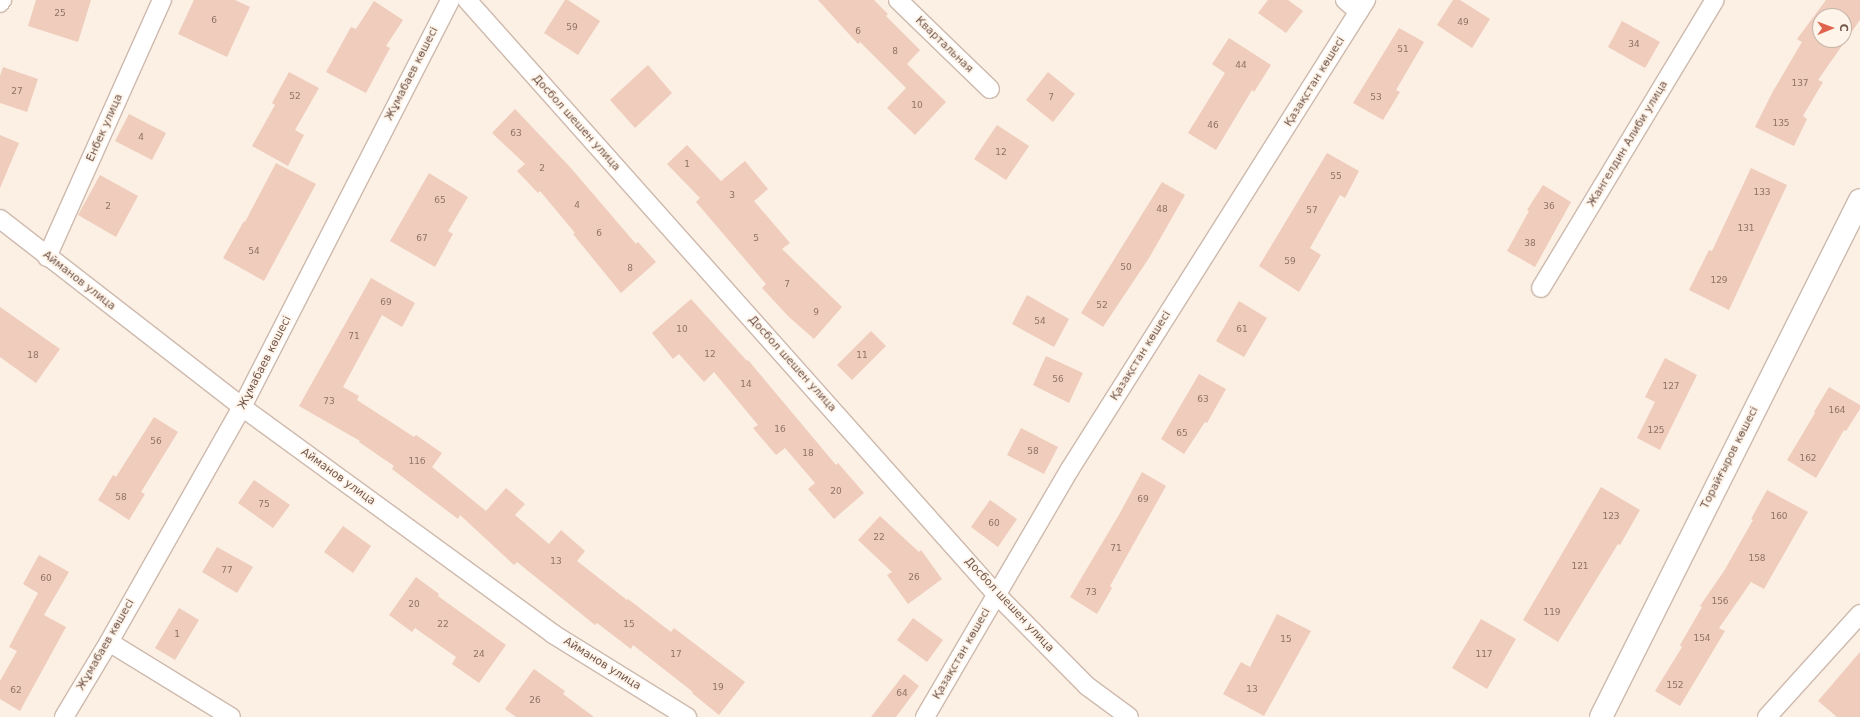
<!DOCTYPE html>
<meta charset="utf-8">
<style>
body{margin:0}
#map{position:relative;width:1860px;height:717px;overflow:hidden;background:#fbf0e3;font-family:"DejaVu Sans",sans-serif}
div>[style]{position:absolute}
.building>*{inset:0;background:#efccbc}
.roads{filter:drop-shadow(1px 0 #ceb9ad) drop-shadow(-1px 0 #ceb9ad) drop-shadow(0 1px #ceb9ad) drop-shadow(0 -1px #ceb9ad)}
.minor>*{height:18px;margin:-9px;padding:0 9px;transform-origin:9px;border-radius:9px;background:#fff}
.tertiary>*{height:22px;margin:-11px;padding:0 11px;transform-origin:11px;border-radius:11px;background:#fff}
span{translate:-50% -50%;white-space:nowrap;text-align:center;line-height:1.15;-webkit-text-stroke:3.5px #fef4e9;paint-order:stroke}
.number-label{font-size:9px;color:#917366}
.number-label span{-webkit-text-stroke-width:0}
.street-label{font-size:11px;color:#72554a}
.north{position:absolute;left:1812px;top:8px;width:40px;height:40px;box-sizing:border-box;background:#fef4e9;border:1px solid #c6b4a9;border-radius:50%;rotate:89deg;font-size:11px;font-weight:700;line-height:16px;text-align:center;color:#72554a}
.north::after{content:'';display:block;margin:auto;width:14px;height:18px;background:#e0634d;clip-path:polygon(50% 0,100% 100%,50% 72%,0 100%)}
</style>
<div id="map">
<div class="building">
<div style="clip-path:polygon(36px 0,91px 0,78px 42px,28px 26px)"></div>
<div style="clip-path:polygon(194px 0,235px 0,250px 7px,227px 57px,178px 34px)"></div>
<div style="clip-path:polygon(565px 0,568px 0,600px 21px,578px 55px,544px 33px)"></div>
<div style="clip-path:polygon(818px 0,874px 0,888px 14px,886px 16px,920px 50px,907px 64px,946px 102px,915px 135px,887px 108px,906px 88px,860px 42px,858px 44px)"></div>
<div style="clip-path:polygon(1268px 0,1288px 0,1303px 11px,1286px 33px,1258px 13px)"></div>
<div style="clip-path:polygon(1453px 0,1460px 0,1490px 19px,1472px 48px,1437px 25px)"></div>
<div style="clip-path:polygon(evenodd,1826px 0,1860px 0,1860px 20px,1818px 80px,1823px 82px,1803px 116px,1807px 119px,1794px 146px,1755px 127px,1772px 93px,1802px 42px,1797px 39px,1826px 0,1820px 16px,1844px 16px,1844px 40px,1820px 40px,1820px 16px)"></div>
<div style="clip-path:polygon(374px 1px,403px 20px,386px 46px,390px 48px,366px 93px,326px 72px,351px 27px,356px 29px)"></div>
<div style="clip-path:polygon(1622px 21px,1660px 42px,1645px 68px,1608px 47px)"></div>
<div style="clip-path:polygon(1399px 28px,1424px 42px,1396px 90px,1400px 92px,1383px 120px,1353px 103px)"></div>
<div style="clip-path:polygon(1229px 38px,1271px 65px,1254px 92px,1252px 90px,1216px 150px,1188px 133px,1225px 73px,1212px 64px)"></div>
<div style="clip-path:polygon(648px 65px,672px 93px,635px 128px,610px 100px)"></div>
<div style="clip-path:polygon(3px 67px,38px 79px,27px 112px,0 103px,0 76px)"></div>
<div style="clip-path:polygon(289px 72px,319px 88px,295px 130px,304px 135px,288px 166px,252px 146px,275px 105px,272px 103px)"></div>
<div style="clip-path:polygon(1048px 72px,1075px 94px,1053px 122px,1026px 100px)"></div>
<div style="clip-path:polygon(515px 109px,570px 167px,636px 244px,638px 242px,656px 262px,621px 293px,573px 234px,575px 233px,540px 191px,538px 193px,517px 171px,525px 164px,492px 133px)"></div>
<div style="clip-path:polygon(129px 114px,166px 133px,152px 160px,115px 141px)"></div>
<div style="clip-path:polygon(997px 125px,1029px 146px,1006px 180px,974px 159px)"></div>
<div style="clip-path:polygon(0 135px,19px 143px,0 188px)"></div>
<div style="clip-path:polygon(687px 145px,721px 181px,745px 161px,768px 189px,754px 201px,790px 243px,782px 249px,842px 307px,814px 339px,789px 317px,762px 288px,766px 284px,696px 202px,700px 198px,667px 164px)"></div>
<div style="clip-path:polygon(1327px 153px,1359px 171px,1345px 198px,1340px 195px,1310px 248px,1321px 255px,1299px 292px,1259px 266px)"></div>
<div style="clip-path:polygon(276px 163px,316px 184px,264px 281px,223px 258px,244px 221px,245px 222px)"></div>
<div style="clip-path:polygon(1751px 168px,1787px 185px,1729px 310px,1689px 290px,1709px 250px,1712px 251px)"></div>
<div style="clip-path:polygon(429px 173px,468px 197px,448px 231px,453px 234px,435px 267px,390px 241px)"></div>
<div style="clip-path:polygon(100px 175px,138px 196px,116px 237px,78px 215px)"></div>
<div style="clip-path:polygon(1162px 182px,1185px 195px,1149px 258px,1103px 327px,1081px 313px)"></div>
<div style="clip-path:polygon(1543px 185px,1571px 202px,1535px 267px,1507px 251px,1529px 211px,1527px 210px)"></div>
<div style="clip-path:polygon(371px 278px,415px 303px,402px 327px,382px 315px,343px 387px,359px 396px,357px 400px,414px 437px,416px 435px,442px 453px,432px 467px,486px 511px,506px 488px,525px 504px,515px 515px,549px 544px,561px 530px,585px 551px,577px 561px,627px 600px,628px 599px,671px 632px,674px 628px,745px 682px,719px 715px,692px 693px,693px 692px,633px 645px,631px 649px,597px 623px,595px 625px,517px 562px,514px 565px,460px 515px,458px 519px,392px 469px,394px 466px,359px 442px,360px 441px,299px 406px)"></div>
<div style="clip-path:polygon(1027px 295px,1069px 319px,1054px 347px,1012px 324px)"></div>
<div style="clip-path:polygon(691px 299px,747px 361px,748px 360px,836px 465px,838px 463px,864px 493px,834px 519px,808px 489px,815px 483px,785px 448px,776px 455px,753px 428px,758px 425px,714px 372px,704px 382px,679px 354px,673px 359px,652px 333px)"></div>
<div style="clip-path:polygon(1239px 301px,1267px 318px,1244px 357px,1216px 341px)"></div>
<div style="clip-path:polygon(0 307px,60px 349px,36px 383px,0 357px)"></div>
<div style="clip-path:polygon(871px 331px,886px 346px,852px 380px,837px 365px)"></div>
<div style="clip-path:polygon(1046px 356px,1083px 373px,1069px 403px,1033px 385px)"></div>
<div style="clip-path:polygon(1665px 358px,1697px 375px,1660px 450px,1637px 438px,1655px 402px,1645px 397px)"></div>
<div style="clip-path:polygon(1199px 374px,1226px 389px,1207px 423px,1205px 422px,1184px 454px,1161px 439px)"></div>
<div style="clip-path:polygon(1829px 387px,1860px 405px,1860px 409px,1846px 431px,1844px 430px,1816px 478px,1787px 460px,1815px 413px,1814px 412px)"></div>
<div style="clip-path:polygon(154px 417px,178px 432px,141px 492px,145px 494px,129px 520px,98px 500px,113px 475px,116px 477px)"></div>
<div style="clip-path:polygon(1021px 428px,1058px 447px,1044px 474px,1007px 455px)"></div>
<div style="clip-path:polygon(1142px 472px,1166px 486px,1110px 586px,1112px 588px,1097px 614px,1070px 597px,1120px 513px)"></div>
<div style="clip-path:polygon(254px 480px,290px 505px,273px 528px,238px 503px)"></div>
<div style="clip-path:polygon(1601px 487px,1640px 510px,1620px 545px,1618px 544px,1558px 642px,1523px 620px)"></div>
<div style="clip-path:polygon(1767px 490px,1808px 512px,1764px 589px,1751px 582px,1719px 628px,1725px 631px,1680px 706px,1655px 691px,1682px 647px,1680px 645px,1702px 607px,1700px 606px,1724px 571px,1753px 520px,1751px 519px)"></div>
<div style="clip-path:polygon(990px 500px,1017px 519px,998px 547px,971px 527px)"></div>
<div style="clip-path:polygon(880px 516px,919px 552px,921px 550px,942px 579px,908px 604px,887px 575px,892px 572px,858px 540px)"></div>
<div style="clip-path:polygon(343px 526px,371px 546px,353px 573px,324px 552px)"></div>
<div style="clip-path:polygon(217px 547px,253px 567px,237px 593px,202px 572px)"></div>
<div style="clip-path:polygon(39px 555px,69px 572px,44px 615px,66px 627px,20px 711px,0 699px,0 681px,17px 651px,9px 647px,38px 593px,23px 584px)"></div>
<div style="clip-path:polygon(416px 577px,439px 594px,438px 596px,506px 645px,479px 683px,452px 664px,456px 657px,415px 628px,412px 632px,389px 615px)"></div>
<div style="clip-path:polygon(179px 608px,199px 620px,175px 660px,155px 648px)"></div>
<div style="clip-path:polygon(1277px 614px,1311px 631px,1264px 716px,1223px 694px,1241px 662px,1250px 667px)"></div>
<div style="clip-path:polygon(913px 618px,943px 640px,927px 662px,897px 640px)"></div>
<div style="clip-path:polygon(1481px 619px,1516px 639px,1487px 689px,1452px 668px)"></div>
<div style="clip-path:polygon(1860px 652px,1860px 717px,1837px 717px,1818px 701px)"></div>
<div style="clip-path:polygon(534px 669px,565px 691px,563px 694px,594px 717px,516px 717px,505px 709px)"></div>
<div style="clip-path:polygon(904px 674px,919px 686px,896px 717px,871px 717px)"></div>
</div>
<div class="roads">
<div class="minor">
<div style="left:467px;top:0;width:797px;rotate:48.31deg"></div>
<div style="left:997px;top:595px;width:128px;rotate:45.3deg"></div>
<div style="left:1087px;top:686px;width:52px;rotate:36.4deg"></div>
<div style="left:898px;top:0;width:128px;rotate:44.1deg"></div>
<div style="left:1345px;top:0;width:18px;rotate:41deg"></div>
<div style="left:0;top:3px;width:4px;rotate:-56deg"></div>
<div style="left:0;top:219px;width:306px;rotate:37.8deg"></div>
<div style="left:242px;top:407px;width:385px;rotate:36.1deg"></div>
<div style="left:553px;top:634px;width:158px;rotate:31.8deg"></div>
<div style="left:47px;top:257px;width:282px;rotate:-65.9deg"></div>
<div style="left:1541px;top:288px;width:336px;rotate:-58.9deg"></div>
<div style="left:109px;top:642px;width:143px;rotate:31.6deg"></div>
<div style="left:64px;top:717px;width:87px;rotate:-59deg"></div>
<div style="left:109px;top:642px;width:270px;rotate:-60.5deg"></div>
<div style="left:242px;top:407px;width:457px;rotate:-62.9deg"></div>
<div style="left:925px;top:717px;width:287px;rotate:-59.7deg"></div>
<div style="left:1070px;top:469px;width:555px;rotate:-57.74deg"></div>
<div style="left:1767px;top:717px;width:139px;rotate:-47.9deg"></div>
</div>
<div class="tertiary">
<div style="left:1601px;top:717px;width:578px;rotate:-63.39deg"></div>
</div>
</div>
<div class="number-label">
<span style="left:60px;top:13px">25</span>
<span style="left:214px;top:20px">6</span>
<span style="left:1463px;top:22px">49</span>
<span style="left:572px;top:27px">59</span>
<span style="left:858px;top:31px">6</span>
<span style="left:1634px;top:44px">34</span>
<span style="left:1403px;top:49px">51</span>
<span style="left:895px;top:51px">8</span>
<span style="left:1241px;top:65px">44</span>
<span style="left:1800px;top:83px">137</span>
<span style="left:17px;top:91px">27</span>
<span style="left:295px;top:96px">52</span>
<span style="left:1051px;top:97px">7</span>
<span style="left:1376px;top:97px">53</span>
<span style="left:917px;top:105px">10</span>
<span style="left:1781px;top:123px">135</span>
<span style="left:1213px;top:125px">46</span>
<span style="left:516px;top:133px">63</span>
<span style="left:141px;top:137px">4</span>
<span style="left:1001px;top:152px">12</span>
<span style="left:687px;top:164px">1</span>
<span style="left:542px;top:168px">2</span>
<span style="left:1336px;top:176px">55</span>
<span style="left:1762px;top:192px">133</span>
<span style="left:732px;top:195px">3</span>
<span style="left:440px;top:200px">65</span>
<span style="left:577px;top:205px">4</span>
<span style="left:108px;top:206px">2</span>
<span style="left:1549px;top:206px">36</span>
<span style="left:1162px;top:209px">48</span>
<span style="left:1312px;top:210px">57</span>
<span style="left:1746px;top:228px">131</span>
<span style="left:599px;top:233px">6</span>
<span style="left:422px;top:238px">67</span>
<span style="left:756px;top:238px">5</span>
<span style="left:1530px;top:243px">38</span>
<span style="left:254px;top:251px">54</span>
<span style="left:1290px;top:261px">59</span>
<span style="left:1126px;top:267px">50</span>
<span style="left:630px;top:268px">8</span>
<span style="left:1719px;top:280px">129</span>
<span style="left:787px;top:284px">7</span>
<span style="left:386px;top:302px">69</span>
<span style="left:1102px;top:305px">52</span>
<span style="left:816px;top:312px">9</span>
<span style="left:1040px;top:321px">54</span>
<span style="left:682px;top:329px">10</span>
<span style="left:1242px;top:329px">61</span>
<span style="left:354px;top:336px">71</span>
<span style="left:710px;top:354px">12</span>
<span style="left:33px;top:355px">18</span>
<span style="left:862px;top:355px">11</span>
<span style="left:1058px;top:379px">56</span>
<span style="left:746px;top:384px">14</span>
<span style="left:1671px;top:386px">127</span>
<span style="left:1203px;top:399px">63</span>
<span style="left:329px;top:401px">73</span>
<span style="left:1837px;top:410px">164</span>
<span style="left:780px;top:429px">16</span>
<span style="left:1656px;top:430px">125</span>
<span style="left:1182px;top:433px">65</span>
<span style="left:156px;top:441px">56</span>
<span style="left:1033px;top:451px">58</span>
<span style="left:808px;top:453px">18</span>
<span style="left:1808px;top:458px">162</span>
<span style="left:417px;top:461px">11б</span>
<span style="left:836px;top:491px">20</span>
<span style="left:121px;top:497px">58</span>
<span style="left:1143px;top:499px">69</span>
<span style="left:264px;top:504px">75</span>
<span style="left:1611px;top:516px">123</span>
<span style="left:1779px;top:516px">160</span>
<span style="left:994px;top:523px">60</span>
<span style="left:879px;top:537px">22</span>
<span style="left:1116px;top:548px">71</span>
<span style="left:1757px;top:558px">158</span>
<span style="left:556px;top:561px">13</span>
<span style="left:1580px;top:566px">121</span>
<span style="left:227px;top:570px">77</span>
<span style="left:914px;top:577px">26</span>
<span style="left:46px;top:578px">60</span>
<span style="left:1091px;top:592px">73</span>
<span style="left:1720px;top:601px">156</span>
<span style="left:414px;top:604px">20</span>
<span style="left:1552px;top:612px">119</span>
<span style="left:443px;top:624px">22</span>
<span style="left:629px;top:624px">15</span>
<span style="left:177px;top:634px">1</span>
<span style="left:1702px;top:638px">154</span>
<span style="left:1286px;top:639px">15</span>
<span style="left:479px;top:654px">24</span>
<span style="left:676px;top:654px">17</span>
<span style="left:1484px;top:654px">117</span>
<span style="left:1675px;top:685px">152</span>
<span style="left:718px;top:687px">19</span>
<span style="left:1252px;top:689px">13</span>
<span style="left:16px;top:690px">62</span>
<span style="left:902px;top:693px">64</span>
<span style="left:535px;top:700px">26</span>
</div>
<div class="street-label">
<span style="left:944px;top:45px;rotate:44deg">Квартальная</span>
<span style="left:412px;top:74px;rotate:-63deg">Жұмабаев көшесі</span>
<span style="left:1315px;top:82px;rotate:-58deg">Қазақстан көшесі</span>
<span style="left:576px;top:123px;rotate:48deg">Досбол шешен улица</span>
<span style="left:105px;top:128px;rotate:-66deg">Енбек улица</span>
<span style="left:1628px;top:144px;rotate:-59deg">Жангелдин Алиби улица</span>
<span style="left:79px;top:281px;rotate:38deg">Айманов улица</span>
<span style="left:1141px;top:356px;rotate:-58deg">Қазақстан көшесі</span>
<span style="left:265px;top:363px;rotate:-63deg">Жұмабаев көшесі</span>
<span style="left:792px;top:364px;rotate:48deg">Досбол шешен улица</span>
<span style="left:1730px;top:458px;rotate:-63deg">Торайғыров көшесі</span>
<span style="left:338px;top:477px;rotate:36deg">Айманов улица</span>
<span style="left:1009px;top:605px;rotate:47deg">Досбол шешен улица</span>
<span style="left:106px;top:645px;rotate:-60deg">Жұмабаев көшесі</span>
<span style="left:962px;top:654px;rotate:-60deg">Қазақстан көшесі</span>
<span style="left:602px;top:664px;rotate:32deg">Айманов улица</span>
</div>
<div class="north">С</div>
</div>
